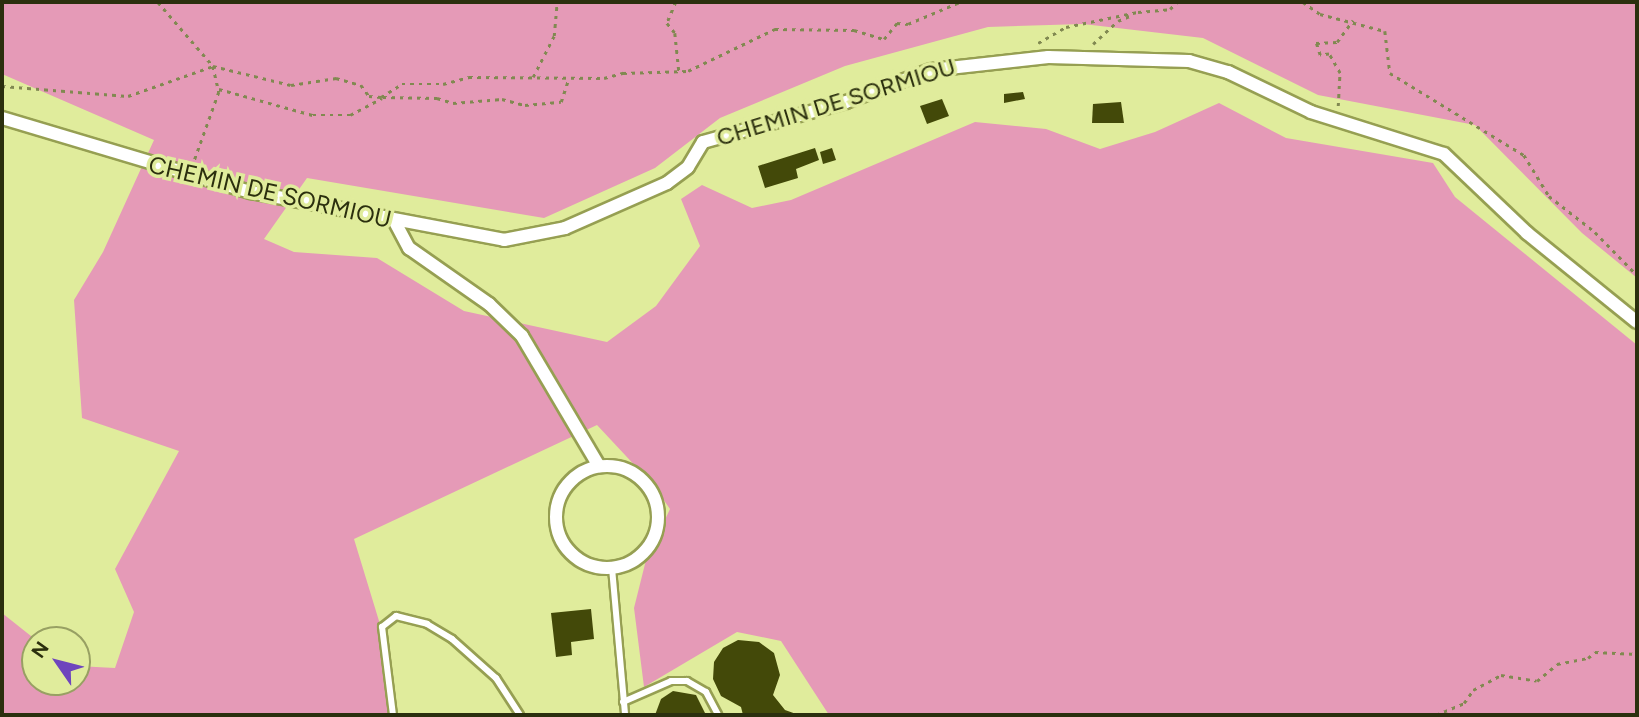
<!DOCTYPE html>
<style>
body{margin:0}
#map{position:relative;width:1639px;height:717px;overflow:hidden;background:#e0ec9c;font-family:Figtree,sans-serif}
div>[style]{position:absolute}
.green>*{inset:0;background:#e59ab7}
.building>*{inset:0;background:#434909}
.path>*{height:2.5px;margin-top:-1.25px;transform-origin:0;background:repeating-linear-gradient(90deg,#818951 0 3.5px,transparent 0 8.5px)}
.roads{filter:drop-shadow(2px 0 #969f52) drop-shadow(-2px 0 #969f52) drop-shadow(0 2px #969f52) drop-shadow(0 -2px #969f52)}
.lane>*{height:6px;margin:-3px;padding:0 3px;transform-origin:3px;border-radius:3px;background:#fff}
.street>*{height:12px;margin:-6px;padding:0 6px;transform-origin:6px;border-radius:6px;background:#fff}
.street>.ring{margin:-6px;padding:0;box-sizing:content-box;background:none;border:12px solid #fff;border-radius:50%}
span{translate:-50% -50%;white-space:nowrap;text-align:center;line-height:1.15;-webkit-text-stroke:7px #e0ec9c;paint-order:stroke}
.street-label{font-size:24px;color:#2b2f0e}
.frame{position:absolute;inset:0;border:4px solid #2b2f0e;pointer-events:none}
.north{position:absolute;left:21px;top:626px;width:70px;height:70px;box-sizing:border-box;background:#e0ec9c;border:2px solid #98a063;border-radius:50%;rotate:305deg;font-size:19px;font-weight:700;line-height:28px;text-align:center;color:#2b2f0e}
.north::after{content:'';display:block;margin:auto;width:24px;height:32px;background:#6e45bd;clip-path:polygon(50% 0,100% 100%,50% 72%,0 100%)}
</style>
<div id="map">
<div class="green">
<div style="clip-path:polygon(2px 2px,1637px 2px,1637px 278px,1582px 233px,1475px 125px,1318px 95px,1203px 38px,1083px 24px,988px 27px,845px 66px,720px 118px,655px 168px,544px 218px,307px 178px,264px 239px,294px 252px,377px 258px,464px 311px,607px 342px,656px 306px,700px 246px,681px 199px,702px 185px,752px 208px,791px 200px,975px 122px,1046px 129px,1100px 149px,1155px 132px,1219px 103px,1286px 138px,1433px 163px,1455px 197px,1637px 345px,1637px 715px,829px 715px,781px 641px,737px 632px,644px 687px,634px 608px,646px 560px,670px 509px,654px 486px,597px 425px,354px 539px,379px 621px,389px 715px,2px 715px,2px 613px,36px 640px,35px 682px,77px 682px,77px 666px,115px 668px,134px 612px,115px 569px,179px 451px,82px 418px,74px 300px,103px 252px,154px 140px,2px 74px)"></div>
</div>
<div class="building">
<div style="clip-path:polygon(1023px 92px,1025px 99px,1004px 103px,1004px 94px)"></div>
<div style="clip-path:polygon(942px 99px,949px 116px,927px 124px,920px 106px)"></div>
<div style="clip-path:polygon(1121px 102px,1124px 123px,1092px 123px,1093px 104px)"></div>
<div style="clip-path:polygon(815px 148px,819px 160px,796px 169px,798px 178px,765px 188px,758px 166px)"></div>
<div style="clip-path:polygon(832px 148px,836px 160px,823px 164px,820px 152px)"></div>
<div style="clip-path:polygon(591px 609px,594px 639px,571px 642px,572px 655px,556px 657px,551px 613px)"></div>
<div style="clip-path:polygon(738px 640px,759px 642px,774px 653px,780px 675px,773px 695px,785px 710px,799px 715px,743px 715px,741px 707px,721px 696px,713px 679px,714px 662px,723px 648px)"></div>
<div style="clip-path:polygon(673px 691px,696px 695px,706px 715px,655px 715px,661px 699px)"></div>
</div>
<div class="path">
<div style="left:158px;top:2px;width:84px;rotate:49.3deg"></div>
<div style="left:213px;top:66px;width:27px;rotate:77deg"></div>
<div style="left:219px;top:92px;width:74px;rotate:109.7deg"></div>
<div style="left:676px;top:2px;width:23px;rotate:113deg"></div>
<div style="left:667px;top:23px;width:13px;rotate:51deg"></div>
<div style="left:675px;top:33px;width:38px;rotate:84deg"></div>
<div style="left:1303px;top:2px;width:21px;rotate:35deg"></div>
<div style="left:1320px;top:14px;width:67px;rotate:14.7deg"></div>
<div style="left:1385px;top:31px;width:42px;rotate:83.2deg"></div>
<div style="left:1390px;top:73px;width:157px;rotate:31.5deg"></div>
<div style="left:1524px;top:155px;width:48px;rotate:58.6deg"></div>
<div style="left:1549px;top:196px;width:58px;rotate:38deg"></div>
<div style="left:1595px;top:232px;width:60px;rotate:45.7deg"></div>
<div style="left:1138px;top:12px;width:32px;rotate:-5deg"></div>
<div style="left:1170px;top:9px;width:10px;rotate:-45deg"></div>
<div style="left:1038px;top:43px;width:32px;rotate:-30deg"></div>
<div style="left:1066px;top:27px;width:73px;rotate:-11.9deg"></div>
<div style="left:1093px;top:44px;width:34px;rotate:-43deg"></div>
<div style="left:1118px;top:21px;width:15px;rotate:-23deg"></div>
<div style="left:533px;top:77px;width:46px;rotate:-62.9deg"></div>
<div style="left:554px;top:36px;width:34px;rotate:-85deg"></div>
<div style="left:2px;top:86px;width:126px;rotate:4.5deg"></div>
<div style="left:128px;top:96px;width:90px;rotate:-19.4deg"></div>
<div style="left:213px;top:66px;width:80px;rotate:13.7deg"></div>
<div style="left:291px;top:85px;width:46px;rotate:-8.8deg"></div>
<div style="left:336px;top:78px;width:26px;rotate:16deg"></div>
<div style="left:361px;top:85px;width:14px;rotate:54deg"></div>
<div style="left:369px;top:96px;width:12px;rotate:5deg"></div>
<div style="left:381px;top:97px;width:25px;rotate:-32deg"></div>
<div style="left:402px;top:84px;width:41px"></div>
<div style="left:443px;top:84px;width:27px;rotate:-15deg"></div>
<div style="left:469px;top:77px;width:135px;rotate:0.4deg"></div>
<div style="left:604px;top:78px;width:20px;rotate:-15deg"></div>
<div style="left:623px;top:73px;width:65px;rotate:-1.8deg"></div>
<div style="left:688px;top:71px;width:97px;rotate:-25.8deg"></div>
<div style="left:775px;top:29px;width:79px;rotate:0.7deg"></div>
<div style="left:854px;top:30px;width:31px;rotate:17deg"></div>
<div style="left:884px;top:39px;width:21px;rotate:-51deg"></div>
<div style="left:897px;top:23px;width:11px;rotate:5deg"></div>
<div style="left:908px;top:24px;width:56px;rotate:-22.9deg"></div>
<div style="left:219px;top:89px;width:98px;rotate:15.5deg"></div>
<div style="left:313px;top:115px;width:37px"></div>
<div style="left:350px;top:115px;width:36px;rotate:-28deg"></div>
<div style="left:383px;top:97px;width:54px;rotate:1.1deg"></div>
<div style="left:437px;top:98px;width:17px;rotate:17deg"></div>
<div style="left:453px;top:103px;width:49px;rotate:-4.7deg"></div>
<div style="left:502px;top:99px;width:24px;rotate:15deg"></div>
<div style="left:525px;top:105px;width:36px;rotate:-5deg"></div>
<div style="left:561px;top:102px;width:23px;rotate:-72deg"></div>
<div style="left:1338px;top:106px;width:33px;rotate:-87deg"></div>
<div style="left:1340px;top:73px;width:22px;rotate:-120deg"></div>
<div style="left:1329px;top:54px;width:9px;rotate:174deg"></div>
<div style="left:1320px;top:55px;width:13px;rotate:-108deg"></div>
<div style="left:1316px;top:43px;width:21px;rotate:-3deg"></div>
<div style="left:1337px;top:42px;width:27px;rotate:-54deg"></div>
<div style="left:1436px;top:715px;width:30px;rotate:-23deg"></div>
<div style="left:1464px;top:703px;width:16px;rotate:-55deg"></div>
<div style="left:1473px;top:690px;width:32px;rotate:-28deg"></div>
<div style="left:1501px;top:675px;width:36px;rotate:9deg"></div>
<div style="left:1537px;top:681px;width:26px;rotate:-40deg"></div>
<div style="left:1557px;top:664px;width:32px;rotate:-11deg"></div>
<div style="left:1588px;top:658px;width:9px;rotate:-41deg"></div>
<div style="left:1595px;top:652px;width:42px;rotate:2.7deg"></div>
</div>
<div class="roads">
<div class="lane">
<div style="left:612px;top:568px;width:148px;rotate:84.9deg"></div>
<div style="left:623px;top:702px;width:52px;rotate:-23.6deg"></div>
<div style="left:671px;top:681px;width:16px"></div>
<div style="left:687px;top:681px;width:22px;rotate:30deg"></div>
<div style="left:706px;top:692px;width:26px;rotate:62deg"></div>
<div style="left:393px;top:715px;width:89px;rotate:-97.1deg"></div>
<div style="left:382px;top:627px;width:18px;rotate:-38deg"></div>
<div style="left:396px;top:616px;width:32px;rotate:14deg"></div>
<div style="left:427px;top:624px;width:29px;rotate:31deg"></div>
<div style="left:452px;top:639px;width:59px;rotate:41.6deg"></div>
<div style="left:496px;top:678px;width:44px;rotate:57deg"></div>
</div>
<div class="street">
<div style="left:2px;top:118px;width:260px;rotate:16.6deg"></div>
<div style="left:251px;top:192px;width:258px;rotate:10.7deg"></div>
<div style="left:504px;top:240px;width:62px;rotate:-11.1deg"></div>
<div style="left:565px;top:228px;width:111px;rotate:-23.8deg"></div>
<div style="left:667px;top:183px;width:26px;rotate:-37deg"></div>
<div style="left:688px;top:167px;width:29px;rotate:-59deg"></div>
<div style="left:703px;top:142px;width:148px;rotate:-15.6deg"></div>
<div style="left:846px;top:102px;width:91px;rotate:-20.6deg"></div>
<div style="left:931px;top:70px;width:118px;rotate:-6.3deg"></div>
<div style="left:1048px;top:57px;width:141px;rotate:1.6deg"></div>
<div style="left:1189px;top:61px;width:41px;rotate:15.8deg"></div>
<div style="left:1228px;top:72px;width:92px;rotate:25.7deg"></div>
<div style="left:1311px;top:112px;width:139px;rotate:17.5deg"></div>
<div style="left:1444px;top:154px;width:115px;rotate:43.6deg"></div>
<div style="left:1527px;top:233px;width:141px;rotate:39deg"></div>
<div style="left:395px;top:222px;width:30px;rotate:62deg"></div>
<div style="left:409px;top:248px;width:98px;rotate:35deg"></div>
<div style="left:489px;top:304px;width:46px;rotate:44.1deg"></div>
<div style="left:522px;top:336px;width:151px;rotate:59.4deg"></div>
<div class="ring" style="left:556px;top:466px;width:90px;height:90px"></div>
</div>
</div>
<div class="street-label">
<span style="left:836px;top:102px;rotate:-17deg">CHEMIN DE SORMIOU</span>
<span style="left:270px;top:192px;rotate:13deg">CHEMIN DE SORMIOU</span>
</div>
<div class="frame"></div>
<div class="north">N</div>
</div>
